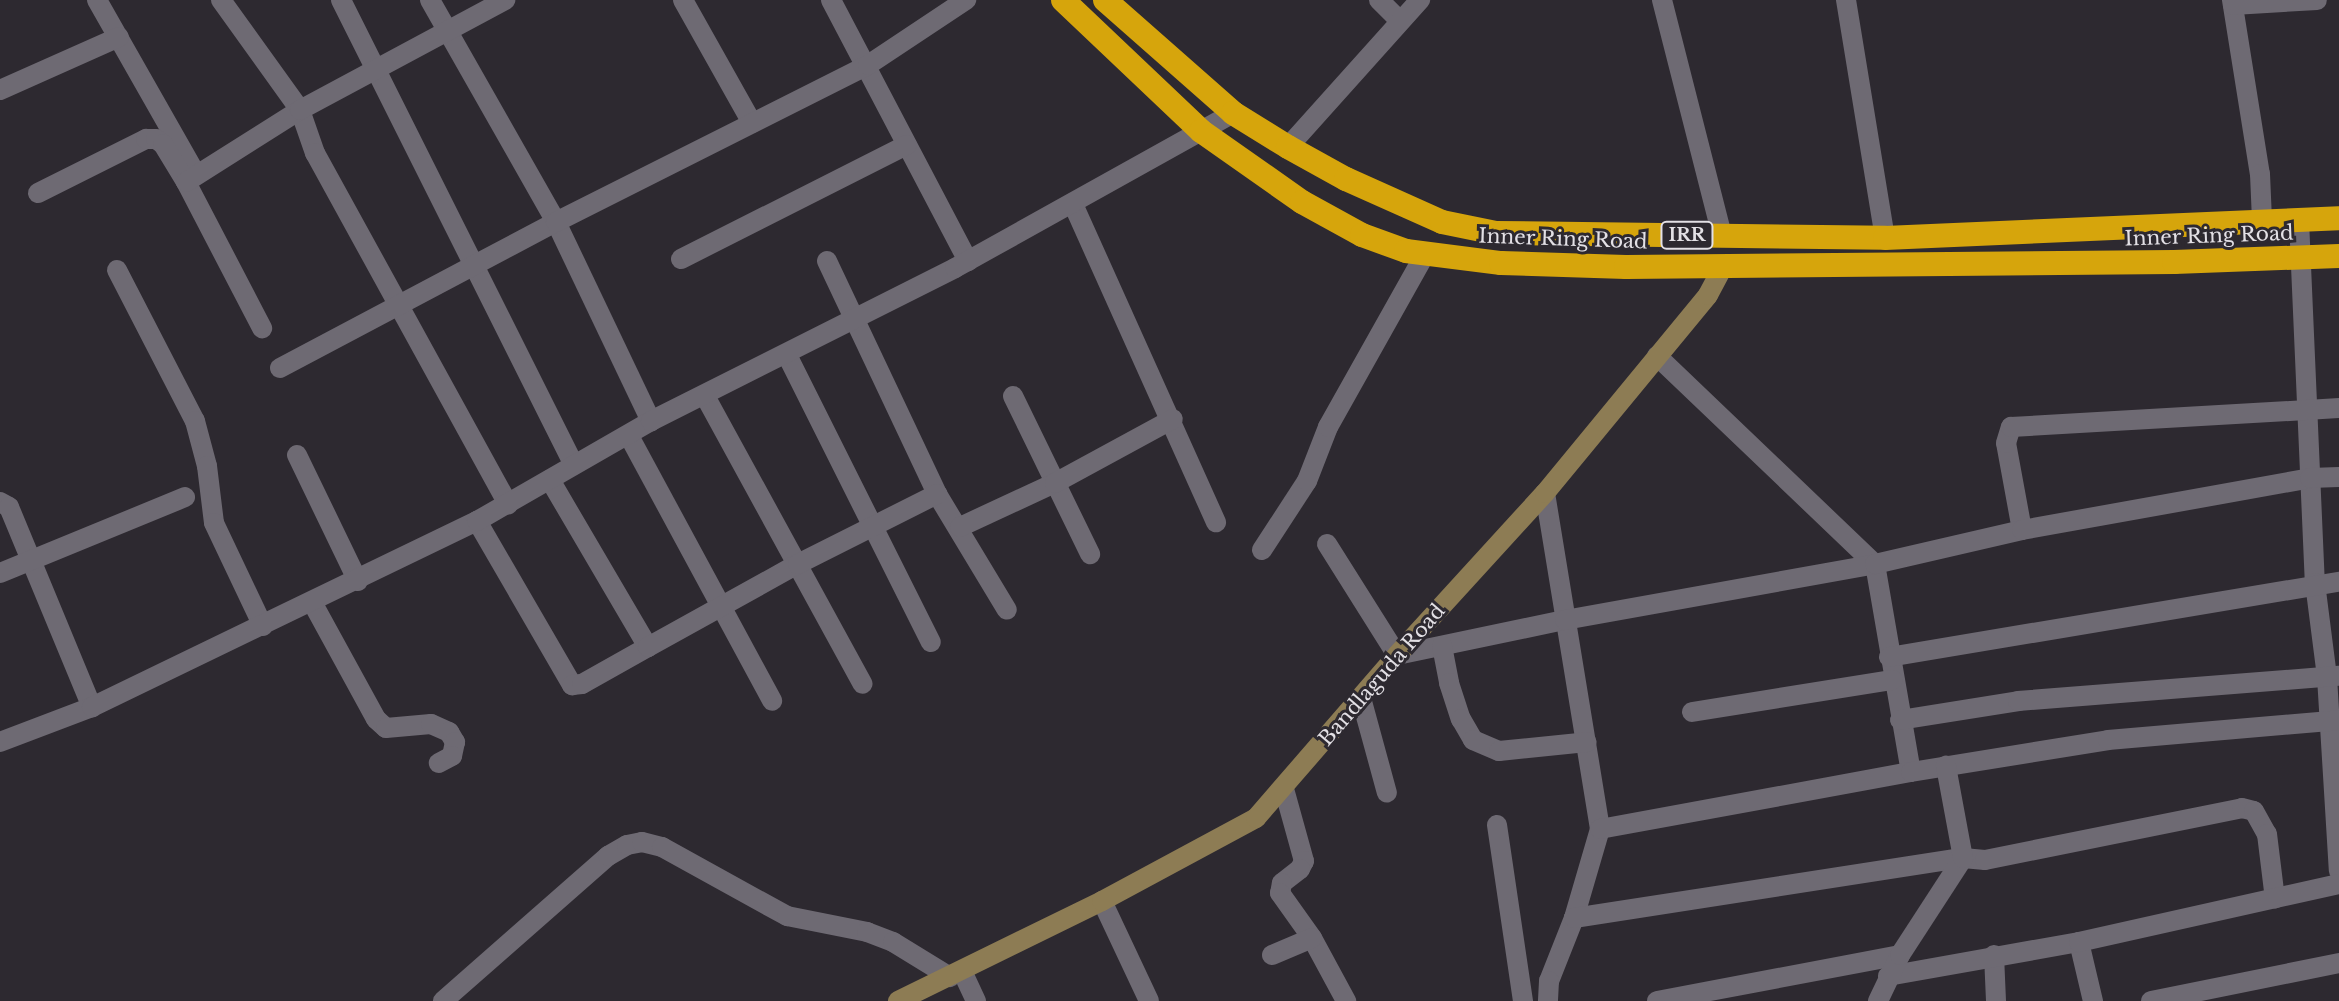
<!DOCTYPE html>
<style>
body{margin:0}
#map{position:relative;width:2339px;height:1001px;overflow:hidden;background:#2d2930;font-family:"Libre Baskerville",serif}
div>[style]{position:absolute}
.street>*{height:20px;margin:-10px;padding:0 10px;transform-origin:10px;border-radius:10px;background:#6e6a73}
.secondary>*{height:20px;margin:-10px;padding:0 10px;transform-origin:10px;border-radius:10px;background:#8d7c54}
.highway>*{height:24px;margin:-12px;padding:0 12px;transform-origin:12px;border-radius:12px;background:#d6a50c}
span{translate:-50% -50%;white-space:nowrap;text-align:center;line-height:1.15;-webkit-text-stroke:6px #2d2930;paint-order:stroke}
.shield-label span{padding:2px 6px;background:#2d2930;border:2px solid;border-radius:6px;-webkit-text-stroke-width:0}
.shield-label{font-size:18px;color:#e3e0e5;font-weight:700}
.street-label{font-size:20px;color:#e3e0e5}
</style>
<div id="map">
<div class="street">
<div style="left:97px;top:0;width:194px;rotate:60.4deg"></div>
<div style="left:221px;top:0;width:135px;rotate:54.3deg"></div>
<div style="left:300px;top:110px;width:46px;rotate:70.8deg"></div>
<div style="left:315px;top:153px;width:401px;rotate:61.2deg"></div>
<div style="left:341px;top:0;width:520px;rotate:63.39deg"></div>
<div style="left:430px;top:0;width:255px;rotate:60.4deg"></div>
<div style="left:556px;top:222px;width:221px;rotate:64.5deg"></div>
<div style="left:683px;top:0;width:141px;rotate:60.7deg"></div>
<div style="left:831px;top:0;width:295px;rotate:62.3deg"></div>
<div style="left:1379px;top:0;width:28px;rotate:45deg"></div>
<div style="left:1662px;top:0;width:243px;rotate:75.7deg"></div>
<div style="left:1846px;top:0;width:241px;rotate:80.7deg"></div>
<div style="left:2232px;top:0;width:176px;rotate:80.9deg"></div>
<div style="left:2260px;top:174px;width:45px;rotate:87.5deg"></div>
<div style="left:2233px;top:5px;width:84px;rotate:-3.4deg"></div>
<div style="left:0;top:90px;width:130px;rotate:-24deg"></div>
<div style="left:1288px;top:147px;width:198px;rotate:-48.1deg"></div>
<div style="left:186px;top:182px;width:165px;rotate:62.5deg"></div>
<div style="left:38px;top:193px;width:121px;rotate:-26.6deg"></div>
<div style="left:146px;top:139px;width:10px"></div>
<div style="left:156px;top:139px;width:9px;rotate:36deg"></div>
<div style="left:163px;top:144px;width:44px;rotate:58.8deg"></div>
<div style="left:186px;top:182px;width:135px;rotate:-32.3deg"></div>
<div style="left:300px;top:110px;width:233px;rotate:-28.2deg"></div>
<div style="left:1073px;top:204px;width:349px;rotate:65.8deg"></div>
<div style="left:2299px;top:220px;width:363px;rotate:87.5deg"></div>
<div style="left:2315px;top:583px;width:95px;rotate:82.7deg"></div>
<div style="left:2327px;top:677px;width:194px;rotate:86.5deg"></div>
<div style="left:681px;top:259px;width:253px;rotate:-26.8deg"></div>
<div style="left:827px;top:261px;width:258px;rotate:64.7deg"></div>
<div style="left:937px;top:494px;width:135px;rotate:58.9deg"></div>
<div style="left:117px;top:270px;width:170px;rotate:62.7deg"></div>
<div style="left:195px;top:421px;width:47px;rotate:75.1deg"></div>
<div style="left:207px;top:466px;width:57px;rotate:83deg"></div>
<div style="left:214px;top:523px;width:114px;rotate:64.6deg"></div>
<div style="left:787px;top:355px;width:321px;rotate:63.4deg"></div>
<div style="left:1657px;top:356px;width:301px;rotate:43.7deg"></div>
<div style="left:1875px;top:564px;width:211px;rotate:80.2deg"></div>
<div style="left:280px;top:368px;width:312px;rotate:-27.9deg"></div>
<div style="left:556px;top:222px;width:349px;rotate:-26.7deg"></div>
<div style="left:868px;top:65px;width:118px;rotate:-33.6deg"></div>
<div style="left:705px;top:396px;width:328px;rotate:61.3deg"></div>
<div style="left:1013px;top:396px;width:176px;rotate:64deg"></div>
<div style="left:629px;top:436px;width:301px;rotate:61.6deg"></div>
<div style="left:297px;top:455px;width:140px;rotate:64.2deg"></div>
<div style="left:1545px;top:493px;width:340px;rotate:80.7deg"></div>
<div style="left:1600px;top:829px;width:93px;rotate:106.3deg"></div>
<div style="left:1574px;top:918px;width:68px;rotate:111.6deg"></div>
<div style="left:1549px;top:981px;width:20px;rotate:93deg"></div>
<div style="left:0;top:502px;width:10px;rotate:29deg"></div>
<div style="left:9px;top:507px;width:217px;rotate:67.5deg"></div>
<div style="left:477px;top:521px;width:190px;rotate:59.9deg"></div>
<div style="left:572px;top:685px;width:10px;rotate:-6deg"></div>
<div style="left:582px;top:684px;width:76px;rotate:-29.3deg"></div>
<div style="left:648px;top:647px;width:194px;rotate:-120.4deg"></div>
<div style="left:960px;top:527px;width:105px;rotate:-24.9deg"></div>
<div style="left:1055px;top:483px;width:134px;rotate:-28.5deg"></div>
<div style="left:2022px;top:530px;width:88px;rotate:-100.4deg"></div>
<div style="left:2006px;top:443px;width:17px;rotate:-73deg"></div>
<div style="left:2011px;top:427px;width:329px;rotate:-3.3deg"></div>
<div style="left:1327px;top:544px;width:131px;rotate:57.8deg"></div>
<div style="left:1397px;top:655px;width:172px;rotate:-11.8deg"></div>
<div style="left:1565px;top:620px;width:315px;rotate:-10.2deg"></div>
<div style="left:1875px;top:564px;width:151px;rotate:-13deg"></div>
<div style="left:2022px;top:530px;width:293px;rotate:-10.2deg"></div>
<div style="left:2310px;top:478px;width:29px;rotate:-2deg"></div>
<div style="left:1262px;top:550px;width:82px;rotate:-56.9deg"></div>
<div style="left:1307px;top:481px;width:58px;rotate:-68.7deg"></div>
<div style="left:1328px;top:427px;width:198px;rotate:-60.7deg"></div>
<div style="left:0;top:573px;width:200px;rotate:-22.3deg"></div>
<div style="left:312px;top:602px;width:133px;rotate:61.3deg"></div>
<div style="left:376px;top:719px;width:13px;rotate:42deg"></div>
<div style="left:386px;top:728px;width:45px;rotate:-5.1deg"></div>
<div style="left:431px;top:724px;width:20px;rotate:24deg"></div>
<div style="left:449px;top:732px;width:12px;rotate:59deg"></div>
<div style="left:455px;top:742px;width:14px;rotate:102deg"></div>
<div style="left:452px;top:756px;width:15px;rotate:152deg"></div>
<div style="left:1442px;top:646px;width:38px;rotate:79deg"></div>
<div style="left:1449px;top:683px;width:38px;rotate:72deg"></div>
<div style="left:1461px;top:719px;width:24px;rotate:60deg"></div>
<div style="left:1473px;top:740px;width:28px;rotate:23deg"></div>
<div style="left:1499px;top:751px;width:88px;rotate:-5.8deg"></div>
<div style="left:648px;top:647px;width:171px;rotate:-29deg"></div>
<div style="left:798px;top:564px;width:156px;rotate:-26.7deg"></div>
<div style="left:1889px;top:657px;width:456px;rotate:-9.5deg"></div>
<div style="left:1361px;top:698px;width:98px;rotate:74.7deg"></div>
<div style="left:1692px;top:712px;width:203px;rotate:-9.1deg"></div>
<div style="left:1900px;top:720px;width:120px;rotate:-9.1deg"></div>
<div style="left:2018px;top:701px;width:322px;rotate:-4.5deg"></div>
<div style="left:0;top:742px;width:98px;rotate:-20.8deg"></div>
<div style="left:92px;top:707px;width:428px;rotate:-25.8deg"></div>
<div style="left:477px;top:521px;width:201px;rotate:-29.9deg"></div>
<div style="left:651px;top:421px;width:340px;rotate:-26.7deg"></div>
<div style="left:955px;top:268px;width:318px;rotate:-29.1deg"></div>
<div style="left:1284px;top:789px;width:75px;rotate:74.5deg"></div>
<div style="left:1304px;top:861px;width:9px;rotate:117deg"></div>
<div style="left:1300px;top:869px;width:23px;rotate:142deg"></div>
<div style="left:1282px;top:883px;width:10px;rotate:101deg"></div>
<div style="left:1280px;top:893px;width:55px;rotate:54.6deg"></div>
<div style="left:1312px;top:938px;width:72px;rotate:61.6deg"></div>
<div style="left:1497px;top:825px;width:178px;rotate:81.6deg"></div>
<div style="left:1600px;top:829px;width:316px;rotate:-10.4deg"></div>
<div style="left:1911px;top:772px;width:200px;rotate:-9.2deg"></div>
<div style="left:2108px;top:740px;width:232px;rotate:-4.9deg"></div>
<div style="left:1102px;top:901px;width:110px;rotate:64.8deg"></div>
<div style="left:1574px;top:918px;width:394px;rotate:-8.8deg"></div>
<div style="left:1963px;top:858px;width:22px;rotate:5deg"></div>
<div style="left:1985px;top:860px;width:262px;rotate:-11.4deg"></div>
<div style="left:2242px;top:808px;width:12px;rotate:14deg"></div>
<div style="left:2254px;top:811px;width:26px;rotate:61deg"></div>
<div style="left:2267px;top:834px;width:65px;rotate:83deg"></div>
<div style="left:2079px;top:942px;width:61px;rotate:76.7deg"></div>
<div style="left:1272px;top:955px;width:43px;rotate:-23deg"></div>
<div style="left:1994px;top:955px;width:46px;rotate:87.5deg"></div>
<div style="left:962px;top:971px;width:33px;rotate:65deg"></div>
<div style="left:1888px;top:976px;width:194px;rotate:-10.1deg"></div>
<div style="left:2079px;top:942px;width:266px;rotate:-12.6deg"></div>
<div style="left:443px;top:1001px;width:220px;rotate:-41.3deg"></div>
<div style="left:608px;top:856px;width:22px;rotate:-30deg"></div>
<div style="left:627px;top:845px;width:15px;rotate:-11deg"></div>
<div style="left:642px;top:842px;width:21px;rotate:14deg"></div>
<div style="left:662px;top:847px;width:143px;rotate:28.9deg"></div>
<div style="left:787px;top:916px;width:82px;rotate:11.3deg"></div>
<div style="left:867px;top:932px;width:28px;rotate:21deg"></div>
<div style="left:893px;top:942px;width:67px;rotate:31.6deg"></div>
<div style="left:1657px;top:1001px;width:247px;rotate:-10.7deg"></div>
<div style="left:1878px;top:1001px;width:51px;rotate:-64.4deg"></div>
<div style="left:1900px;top:955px;width:116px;rotate:-57deg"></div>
<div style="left:1963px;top:858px;width:94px;rotate:-100.5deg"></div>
<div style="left:2151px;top:1001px;width:192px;rotate:-11.4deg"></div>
</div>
<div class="secondary">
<div style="left:898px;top:1001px;width:227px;rotate:-26.1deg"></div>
<div style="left:1102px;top:901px;width:175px;rotate:-28.3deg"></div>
<div style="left:1256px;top:818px;width:216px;rotate:-49.1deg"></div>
<div style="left:1397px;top:655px;width:219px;rotate:-47.6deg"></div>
<div style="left:1545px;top:493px;width:256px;rotate:-50.5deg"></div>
<div style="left:1708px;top:295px;width:34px;rotate:-62deg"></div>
</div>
<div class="highway">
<div style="left:1063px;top:0;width:190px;rotate:43.5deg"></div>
<div style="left:1201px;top:131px;width:123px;rotate:35.1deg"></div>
<div style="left:1302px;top:202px;width:68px;rotate:28.8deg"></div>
<div style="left:1362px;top:235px;width:47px;rotate:20deg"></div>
<div style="left:1406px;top:251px;width:96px;rotate:7.2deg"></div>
<div style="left:1501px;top:263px;width:125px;rotate:1.8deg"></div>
<div style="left:1626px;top:267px;width:548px;rotate:-0.52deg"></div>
<div style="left:2174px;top:262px;width:165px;rotate:-2.1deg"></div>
<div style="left:1105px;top:0;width:171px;rotate:41.4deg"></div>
<div style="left:1233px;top:113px;width:65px;rotate:31.7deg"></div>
<div style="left:1288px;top:147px;width:66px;rotate:28.9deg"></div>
<div style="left:1346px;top:179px;width:105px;rotate:24.1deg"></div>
<div style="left:1442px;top:222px;width:55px;rotate:11.5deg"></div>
<div style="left:1496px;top:233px;width:389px;rotate:0.7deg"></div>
<div style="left:1885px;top:238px;width:454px;rotate:-2.5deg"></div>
</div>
<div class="shield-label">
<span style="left:1687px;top:235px">IRR</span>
</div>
<div class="street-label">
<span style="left:2209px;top:236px;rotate:-2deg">Inner Ring Road</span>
<span style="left:1563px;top:239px;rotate:2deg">Inner Ring Road</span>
<span style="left:1382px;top:675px;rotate:-49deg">Bandlaguda Road</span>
</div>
</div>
